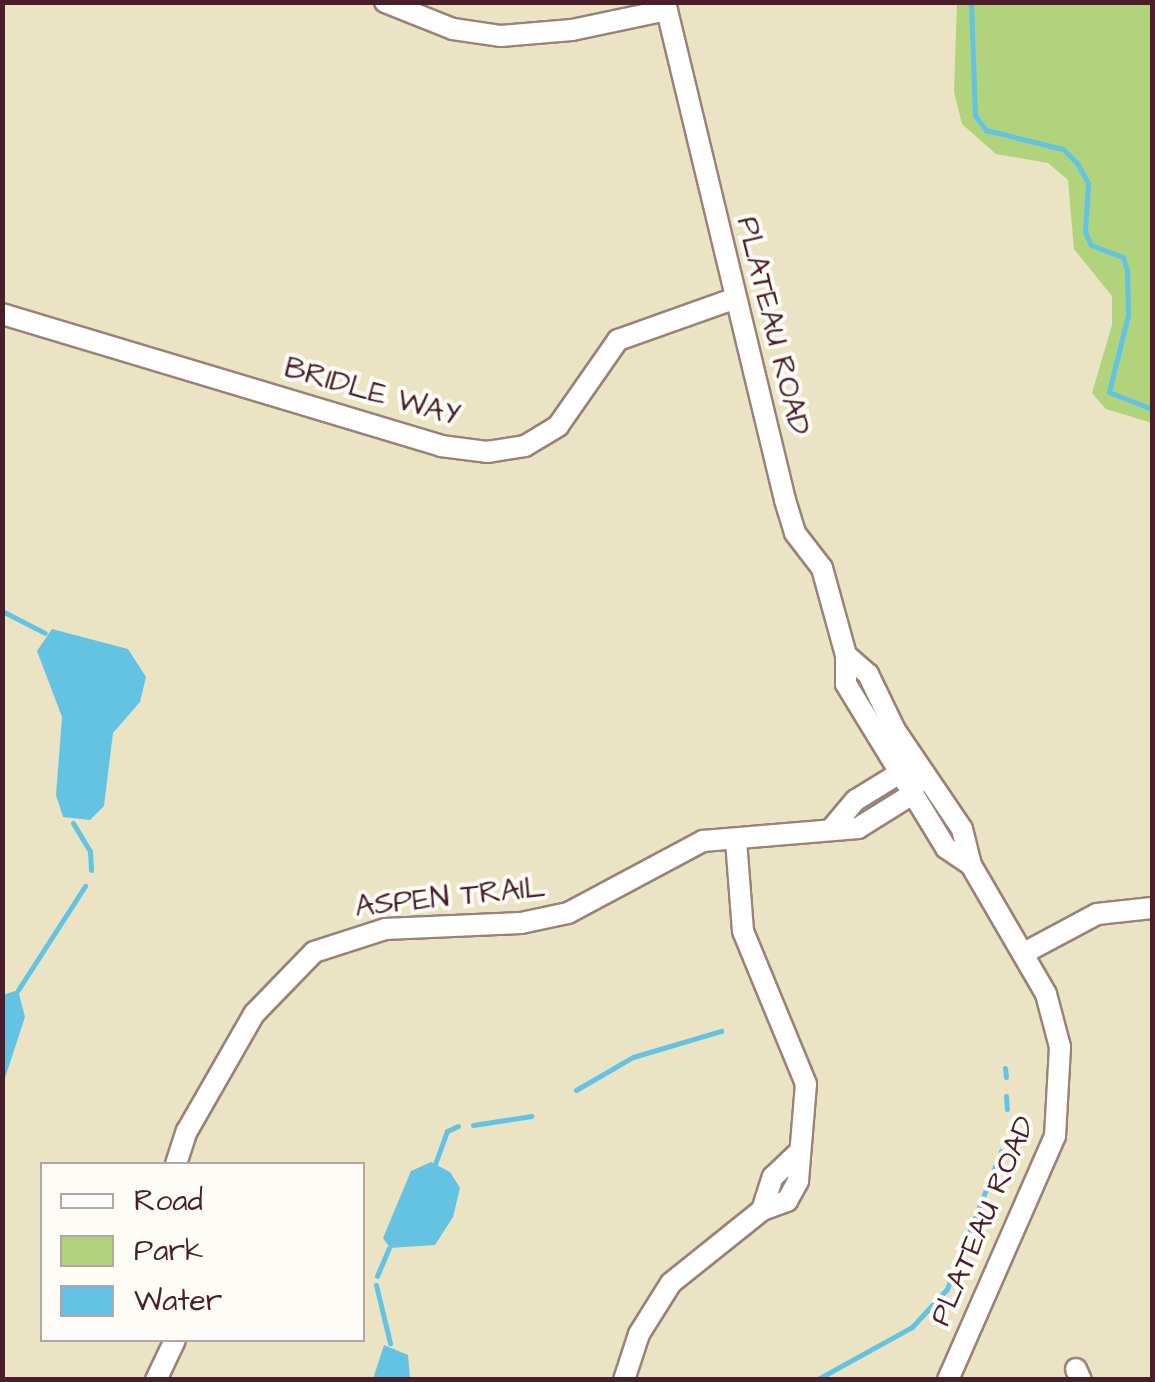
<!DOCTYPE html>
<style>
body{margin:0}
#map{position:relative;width:1155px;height:1382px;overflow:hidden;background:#eae4c5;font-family:"Architects Daughter",sans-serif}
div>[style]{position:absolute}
.green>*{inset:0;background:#b1d37c}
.water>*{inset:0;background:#64c3e2}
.stream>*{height:5px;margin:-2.5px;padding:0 2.5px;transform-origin:2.5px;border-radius:2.5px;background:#64c3e2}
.roads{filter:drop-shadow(2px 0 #9a8278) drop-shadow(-2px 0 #9a8278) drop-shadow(0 2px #9a8278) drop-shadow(0 -2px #9a8278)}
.minor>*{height:20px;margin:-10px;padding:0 10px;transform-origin:10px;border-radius:10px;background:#fff}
span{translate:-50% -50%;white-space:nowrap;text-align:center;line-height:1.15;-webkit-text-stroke:8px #fdfcf7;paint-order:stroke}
.street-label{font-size:30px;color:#4a1f2b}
.frame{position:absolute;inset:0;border:5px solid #4a1f2b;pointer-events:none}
.legend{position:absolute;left:40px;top:1162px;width:325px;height:180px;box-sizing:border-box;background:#fdfcf7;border:2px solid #b5a4a5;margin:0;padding:12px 18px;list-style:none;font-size:30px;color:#4a1f2b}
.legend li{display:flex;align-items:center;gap:20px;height:50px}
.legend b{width:50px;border:2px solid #b5a4a5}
</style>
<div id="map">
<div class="green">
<div style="clip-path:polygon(957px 3px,1152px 3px,1152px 423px,1106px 409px,1092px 393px,1112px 325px,1112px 296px,1074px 249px,1068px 180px,1048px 163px,996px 154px,962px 124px,954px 92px)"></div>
</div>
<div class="water">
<div style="clip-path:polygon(52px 629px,128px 649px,146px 677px,140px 702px,113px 733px,104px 806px,90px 820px,63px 817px,56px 795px,62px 717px,37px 651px)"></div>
<div style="clip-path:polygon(18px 990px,25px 1017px,3px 1084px,3px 995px)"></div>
<div style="clip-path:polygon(431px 1162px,450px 1172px,460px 1188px,453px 1217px,435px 1245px,390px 1248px,383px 1238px,411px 1171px)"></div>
<div style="clip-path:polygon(384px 1345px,408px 1355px,410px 1379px,373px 1379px)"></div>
</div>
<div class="stream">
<div style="left:971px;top:2px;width:113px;rotate:88deg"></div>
<div style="left:975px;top:115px;width:19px;rotate:54deg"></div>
<div style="left:986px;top:130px;width:79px;rotate:13.9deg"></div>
<div style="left:1063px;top:149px;width:20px;rotate:45deg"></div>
<div style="left:1077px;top:163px;width:23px;rotate:61deg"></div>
<div style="left:1088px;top:183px;width:49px;rotate:93.5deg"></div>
<div style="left:1085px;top:232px;width:14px;rotate:65deg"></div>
<div style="left:1091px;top:245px;width:34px;rotate:21deg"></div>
<div style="left:1123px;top:257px;width:14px;rotate:73deg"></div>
<div style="left:1127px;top:270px;width:45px;rotate:88.7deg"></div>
<div style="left:1128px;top:315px;width:79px;rotate:103.9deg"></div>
<div style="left:1109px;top:392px;width:46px;rotate:21.6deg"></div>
<div style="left:2px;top:611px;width:48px;rotate:27.1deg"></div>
<div style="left:73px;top:823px;width:33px;rotate:59deg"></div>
<div style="left:90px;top:851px;width:19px;rotate:87deg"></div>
<div style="left:18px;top:990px;width:124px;rotate:-57.2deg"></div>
<div style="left:1005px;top:1068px;width:9px;rotate:84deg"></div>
<div style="left:576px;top:1090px;width:66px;rotate:-30.1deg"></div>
<div style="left:633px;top:1057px;width:92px;rotate:-16.5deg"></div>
<div style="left:1006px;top:1096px;width:13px;rotate:86deg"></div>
<div style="left:473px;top:1125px;width:59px;rotate:-8.8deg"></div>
<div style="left:435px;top:1164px;width:35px;rotate:-70deg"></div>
<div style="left:447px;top:1131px;width:12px;rotate:-24deg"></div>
<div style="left:377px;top:1276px;width:30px;rotate:-67deg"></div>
<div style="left:376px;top:1285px;width:60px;rotate:76.4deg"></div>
<div style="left:816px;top:1380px;width:110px;rotate:-28.9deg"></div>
<div style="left:912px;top:1327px;width:52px;rotate:-47.4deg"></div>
<div style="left:947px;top:1289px;width:148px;rotate:-68.6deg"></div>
</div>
<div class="roads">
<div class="minor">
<div style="left:385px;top:2px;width:73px;rotate:21.7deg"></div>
<div style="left:453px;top:29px;width:49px;rotate:8.3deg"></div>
<div style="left:501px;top:36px;width:71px;rotate:-4.8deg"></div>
<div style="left:572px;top:30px;width:97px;rotate:-11.9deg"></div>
<div style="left:665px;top:2px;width:512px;rotate:76.45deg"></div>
<div style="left:785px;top:500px;width:34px;rotate:73deg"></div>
<div style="left:795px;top:533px;width:44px;rotate:52.4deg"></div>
<div style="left:822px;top:568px;width:90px;rotate:74.6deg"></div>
<div style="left:846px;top:655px;width:29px;rotate:90deg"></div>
<div style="left:846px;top:684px;width:192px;rotate:58.6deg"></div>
<div style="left:946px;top:848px;width:30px;rotate:34deg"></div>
<div style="left:2px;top:314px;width:458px;rotate:16.7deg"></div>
<div style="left:441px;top:446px;width:46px;rotate:7.4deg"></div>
<div style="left:487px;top:452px;width:38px;rotate:-9deg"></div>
<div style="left:525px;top:446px;width:39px;rotate:-31deg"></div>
<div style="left:558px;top:426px;width:105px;rotate:-55.1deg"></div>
<div style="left:618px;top:340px;width:125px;rotate:-19.6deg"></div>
<div style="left:846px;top:655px;width:29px;rotate:41deg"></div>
<div style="left:868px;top:674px;width:62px;rotate:64.3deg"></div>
<div style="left:895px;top:730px;width:120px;rotate:55.9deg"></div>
<div style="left:962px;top:829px;width:37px;rotate:76deg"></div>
<div style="left:971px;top:865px;width:149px;rotate:59.8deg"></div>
<div style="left:1046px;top:994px;width:55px;rotate:75.2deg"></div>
<div style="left:1060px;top:1047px;width:89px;rotate:93.2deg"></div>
<div style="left:1055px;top:1136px;width:266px;rotate:113.7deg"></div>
<div style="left:833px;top:827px;width:35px;rotate:-50deg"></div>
<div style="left:856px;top:800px;width:61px;rotate:-31.6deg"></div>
<div style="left:1024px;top:953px;width:83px;rotate:-28.1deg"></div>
<div style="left:1097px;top:914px;width:55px;rotate:-6.2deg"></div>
<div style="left:176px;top:1164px;width:35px;rotate:-72deg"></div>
<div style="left:187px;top:1131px;width:135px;rotate:-60.2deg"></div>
<div style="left:254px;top:1014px;width:86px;rotate:-45.9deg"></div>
<div style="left:314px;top:952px;width:75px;rotate:-17.9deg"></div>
<div style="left:385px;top:929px;width:136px;rotate:-2.5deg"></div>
<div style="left:521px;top:923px;width:48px;rotate:-12deg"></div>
<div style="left:568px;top:913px;width:153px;rotate:-28.1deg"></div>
<div style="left:703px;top:841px;width:156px;rotate:-4.8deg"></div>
<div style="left:858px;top:828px;width:62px;rotate:-31.9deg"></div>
<div style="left:911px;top:795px;width:26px;rotate:-67deg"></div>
<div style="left:762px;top:1210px;width:35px;rotate:-72deg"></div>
<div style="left:773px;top:1177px;width:33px;rotate:-44deg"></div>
<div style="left:1076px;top:1369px;width:12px;rotate:66deg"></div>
<div style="left:156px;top:1380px;width:44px;rotate:-64.6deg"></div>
<div style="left:624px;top:1380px;width:48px;rotate:-71.9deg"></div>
<div style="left:639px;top:1334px;width:60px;rotate:-57.9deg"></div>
<div style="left:671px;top:1283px;width:117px;rotate:-38.7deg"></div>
<div style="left:762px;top:1210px;width:27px;rotate:-20deg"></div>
<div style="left:787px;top:1201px;width:23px;rotate:-61deg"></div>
<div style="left:798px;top:1181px;width:97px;rotate:-85.3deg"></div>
<div style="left:806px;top:1084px;width:165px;rotate:-112.4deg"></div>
<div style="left:743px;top:931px;width:92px;rotate:-94.4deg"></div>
</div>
</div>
<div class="street-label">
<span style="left:773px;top:326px;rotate:76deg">PLATEAU ROAD</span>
<span style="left:372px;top:392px;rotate:16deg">BRIDLE WAY</span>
<span style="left:450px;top:897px;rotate:-6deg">ASPEN TRAIL</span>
<span style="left:983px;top:1221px;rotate:-67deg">PLATEAU ROAD</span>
</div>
<div class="frame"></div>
<ul class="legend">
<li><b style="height:12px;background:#fff"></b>Road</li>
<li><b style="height:28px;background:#b1d37c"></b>Park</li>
<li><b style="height:28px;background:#64c3e2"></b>Water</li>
</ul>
</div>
